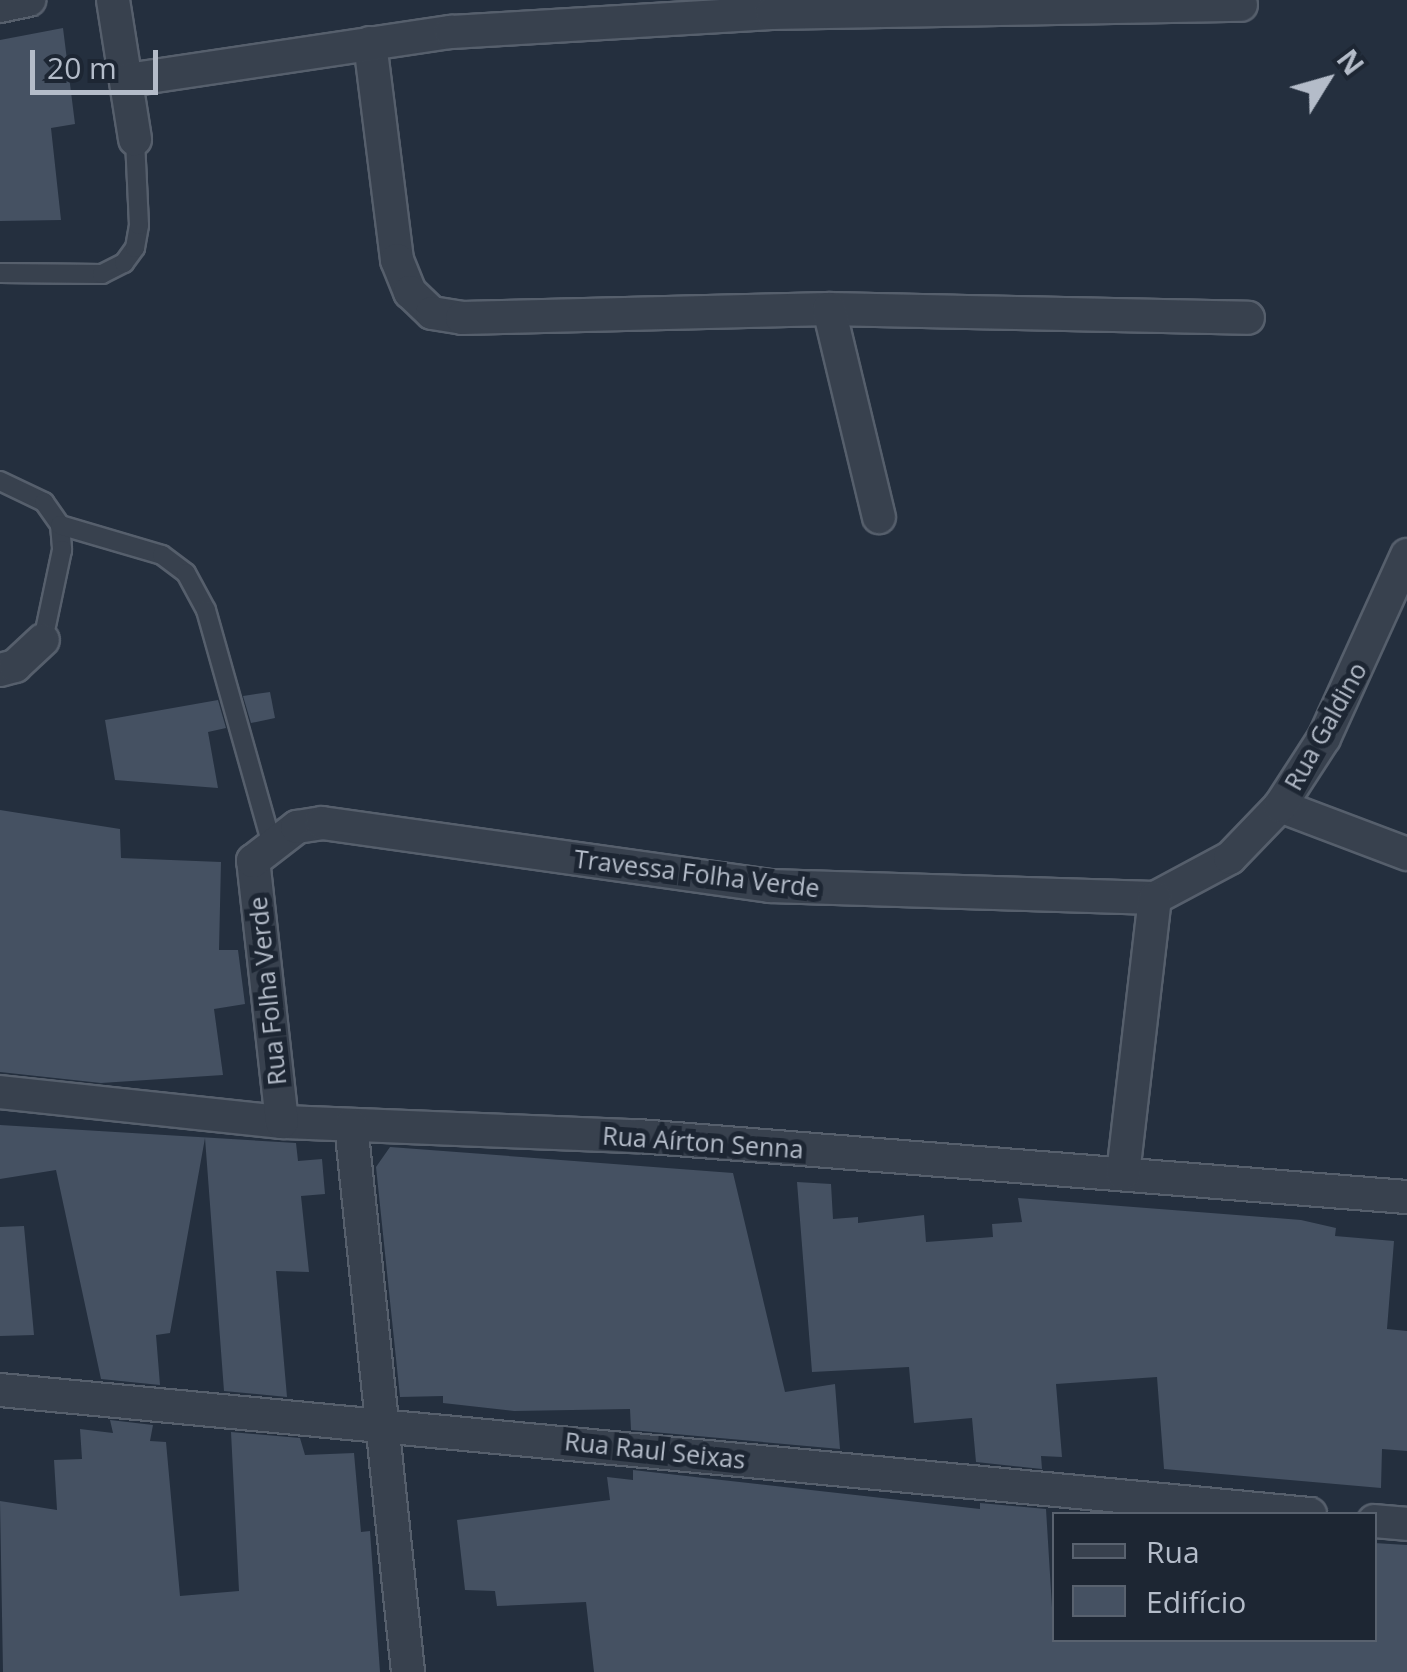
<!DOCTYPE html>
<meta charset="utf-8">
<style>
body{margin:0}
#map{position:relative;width:1407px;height:1672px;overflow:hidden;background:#242f3e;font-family:"Open Sans",sans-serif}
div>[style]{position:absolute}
.building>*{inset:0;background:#455162}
.roads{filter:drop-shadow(2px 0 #565f6c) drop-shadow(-2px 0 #565f6c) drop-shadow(0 2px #565f6c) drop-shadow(0 -2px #565f6c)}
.service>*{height:18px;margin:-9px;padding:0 9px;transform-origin:9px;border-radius:9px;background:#38414e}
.minor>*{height:32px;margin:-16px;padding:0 16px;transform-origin:16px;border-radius:16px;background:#38414e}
span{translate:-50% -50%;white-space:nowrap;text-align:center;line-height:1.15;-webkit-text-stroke:10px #1d2633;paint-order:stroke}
.street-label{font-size:25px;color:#b4bcc9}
.legend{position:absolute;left:1052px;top:1512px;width:325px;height:130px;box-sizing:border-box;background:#1d2633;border:2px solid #59626f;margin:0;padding:12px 18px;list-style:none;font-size:30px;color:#b4bcc9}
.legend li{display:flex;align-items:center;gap:20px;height:50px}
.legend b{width:50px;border:2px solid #59626f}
.north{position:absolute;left:1277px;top:30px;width:100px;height:100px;-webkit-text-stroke:8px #1d2633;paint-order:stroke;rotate:53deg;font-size:28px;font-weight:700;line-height:40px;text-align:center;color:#b4bcc9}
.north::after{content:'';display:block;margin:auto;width:35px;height:45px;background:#b4bcc9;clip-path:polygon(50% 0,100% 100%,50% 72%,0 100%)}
.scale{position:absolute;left:30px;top:50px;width:128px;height:45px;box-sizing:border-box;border:5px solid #b4bcc9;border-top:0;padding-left:12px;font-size:30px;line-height:35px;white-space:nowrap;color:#b4bcc9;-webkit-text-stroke:8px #1d2633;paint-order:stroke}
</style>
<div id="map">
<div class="building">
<div style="clip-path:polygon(63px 28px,75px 124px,51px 128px,61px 220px,0 221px,0 40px)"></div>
<div style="clip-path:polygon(270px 692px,275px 718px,251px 723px,243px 696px)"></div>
<div style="clip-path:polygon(218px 700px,226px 728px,208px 732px,218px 788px,115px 780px,105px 720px)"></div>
<div style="clip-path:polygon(0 810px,120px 829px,121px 858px,221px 862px,219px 950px,238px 950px,245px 1004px,214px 1009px,223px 1075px,101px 1083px,0 1072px)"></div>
<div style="clip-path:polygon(0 1125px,296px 1143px,298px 1161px,322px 1159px,325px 1194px,301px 1196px,309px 1272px,276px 1271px,287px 1397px,224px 1391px,205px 1138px,170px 1333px,156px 1335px,160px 1385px,101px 1379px,56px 1170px,0 1179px)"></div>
<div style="clip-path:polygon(390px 1147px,733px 1173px,785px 1392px,835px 1384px,840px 1449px,631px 1430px,630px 1409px,514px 1411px,443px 1403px,443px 1396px,400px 1397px,376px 1167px)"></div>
<div style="clip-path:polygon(797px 1182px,831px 1184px,833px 1219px,858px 1217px,858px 1223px,924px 1215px,926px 1242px,993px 1237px,992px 1224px,1022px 1222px,1018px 1198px,1301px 1220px,1336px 1228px,1335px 1236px,1394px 1241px,1387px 1329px,1407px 1331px,1407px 1451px,1382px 1449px,1381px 1488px,1164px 1469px,1157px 1377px,1056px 1384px,1062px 1457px,1041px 1456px,1042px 1469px,976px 1462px,972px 1418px,914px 1423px,909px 1367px,812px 1372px)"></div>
<div style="clip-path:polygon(24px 1226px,34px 1335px,0 1336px,0 1227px)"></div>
<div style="clip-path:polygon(110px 1420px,153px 1425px,150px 1441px,166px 1442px,180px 1596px,239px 1591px,231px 1432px,300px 1438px,305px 1455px,354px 1453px,361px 1532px,370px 1531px,380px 1672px,3px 1672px,0 1501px,57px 1510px,54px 1460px,82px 1459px,80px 1429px,113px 1433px)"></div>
<div style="clip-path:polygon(633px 1470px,980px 1509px,980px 1503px,1046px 1509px,1054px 1640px,1374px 1640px,1374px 1543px,1407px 1545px,1407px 1672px,594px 1672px,586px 1602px,497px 1606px,495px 1591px,465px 1590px,457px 1520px,610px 1500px,607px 1477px,633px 1480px)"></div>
</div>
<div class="roads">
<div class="service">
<div style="left:0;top:273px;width:102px;rotate:0.6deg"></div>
<div style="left:102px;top:274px;width:25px;rotate:-27deg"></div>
<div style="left:124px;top:263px;width:19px;rotate:-54deg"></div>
<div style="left:135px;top:248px;width:23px;rotate:-80deg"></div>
<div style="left:139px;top:225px;width:86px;rotate:-92.7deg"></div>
<div style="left:0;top:481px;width:49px;rotate:25.5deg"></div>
<div style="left:44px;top:502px;width:28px;rotate:55deg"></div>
<div style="left:60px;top:525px;width:25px;rotate:85deg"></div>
<div style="left:62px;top:550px;width:92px;rotate:101.9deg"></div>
<div style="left:60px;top:525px;width:106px;rotate:16.4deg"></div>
<div style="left:162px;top:555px;width:30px;rotate:37deg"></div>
<div style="left:186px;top:573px;width:42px;rotate:61.6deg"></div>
<div style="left:206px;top:610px;width:240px;rotate:74.3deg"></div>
</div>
<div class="minor">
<div style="left:113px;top:0;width:141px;rotate:81deg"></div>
<div style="left:0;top:6px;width:30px;rotate:-12deg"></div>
<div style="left:370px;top:43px;width:219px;rotate:82.9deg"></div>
<div style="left:397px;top:260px;width:35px;rotate:68deg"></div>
<div style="left:410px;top:292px;width:30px;rotate:44deg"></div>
<div style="left:432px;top:313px;width:30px;rotate:9deg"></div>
<div style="left:462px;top:318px;width:367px;rotate:-1.4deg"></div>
<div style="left:829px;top:309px;width:419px;rotate:1.2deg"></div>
<div style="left:128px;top:80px;width:327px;rotate:-8.5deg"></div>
<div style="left:451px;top:32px;width:322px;rotate:-3.4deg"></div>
<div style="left:772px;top:13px;width:469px;rotate:-1deg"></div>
<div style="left:829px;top:309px;width:214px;rotate:76.5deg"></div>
<div style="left:0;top:670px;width:16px;rotate:-15deg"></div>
<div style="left:15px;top:666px;width:38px;rotate:-43deg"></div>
<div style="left:1280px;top:806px;width:136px;rotate:20.7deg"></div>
<div style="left:0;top:1092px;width:284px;rotate:6.1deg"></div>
<div style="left:282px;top:1122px;width:356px;rotate:2.3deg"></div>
<div style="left:638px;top:1136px;width:771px;rotate:4.54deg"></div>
<div style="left:282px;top:1122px;width:263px;rotate:-96.3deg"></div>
<div style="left:253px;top:861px;width:56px;rotate:-37.7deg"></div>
<div style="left:297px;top:827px;width:25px;rotate:-9deg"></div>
<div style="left:322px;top:823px;width:452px;rotate:8deg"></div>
<div style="left:770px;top:886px;width:385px;rotate:1.8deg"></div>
<div style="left:1155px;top:898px;width:85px;rotate:-28.1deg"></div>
<div style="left:1230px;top:858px;width:72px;rotate:-46.1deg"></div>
<div style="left:1280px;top:806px;width:81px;rotate:-57.1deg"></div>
<div style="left:1324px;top:738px;width:201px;rotate:-65.6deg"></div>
<div style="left:351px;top:1125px;width:550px;rotate:84.05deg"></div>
<div style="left:1123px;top:1174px;width:278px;rotate:-83.4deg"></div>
<div style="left:0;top:1390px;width:1316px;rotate:5.41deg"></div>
<div style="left:1374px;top:1521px;width:33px;rotate:5deg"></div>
</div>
</div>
<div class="street-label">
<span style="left:1325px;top:726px;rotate:-61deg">Rua Galdino</span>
<span style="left:697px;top:873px;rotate:7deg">Travessa Folha Verde</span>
<span style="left:267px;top:991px;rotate:-96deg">Rua Folha Verde</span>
<span style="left:703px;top:1142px;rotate:4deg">Rua Aírton Senna</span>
<span style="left:655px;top:1450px;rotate:6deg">Rua Raul Seixas</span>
</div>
<ul class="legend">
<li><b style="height:12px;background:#38414e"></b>Rua</li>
<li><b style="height:28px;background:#455162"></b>Edifício</li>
</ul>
<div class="north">N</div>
<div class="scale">20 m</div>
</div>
